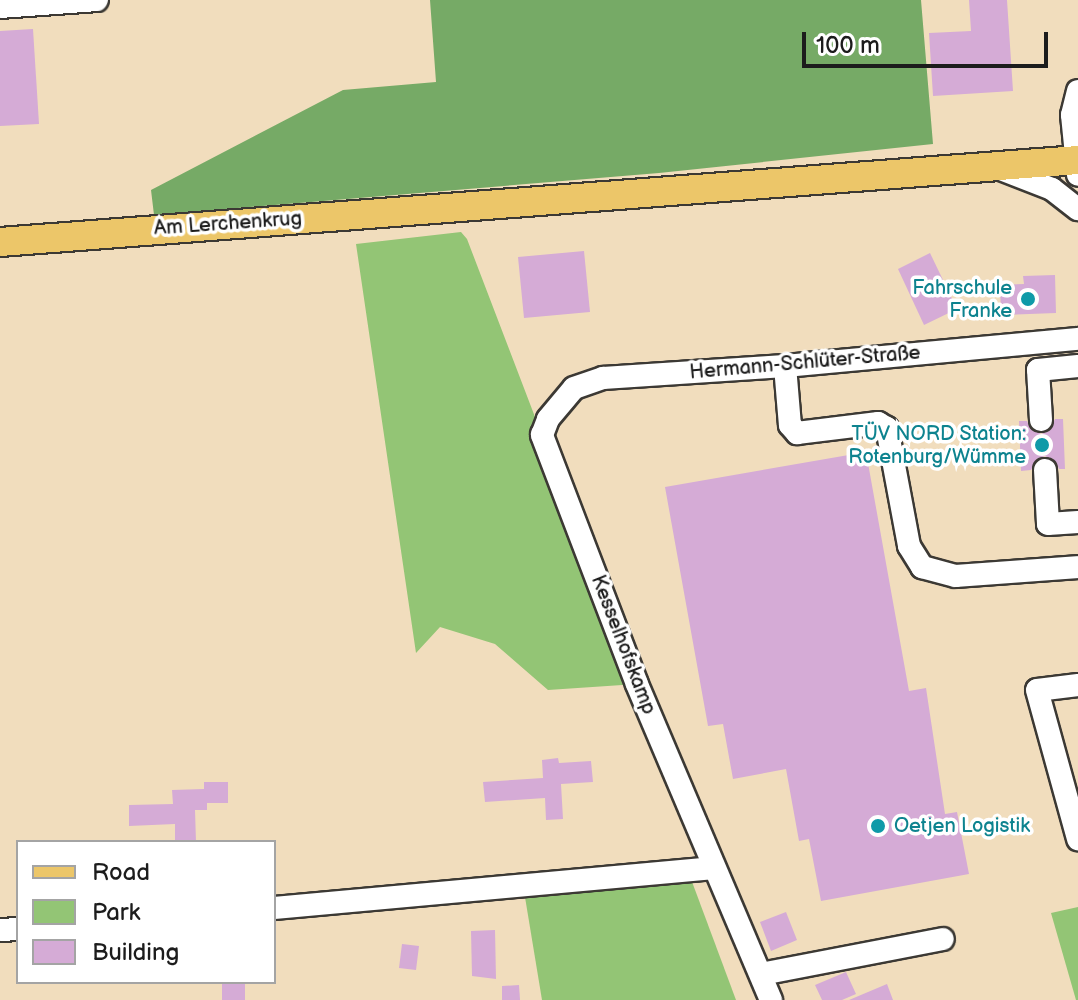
<!DOCTYPE html>
<meta charset="utf-8">
<style>
body{margin:0}
#map{position:relative;width:1078px;height:1000px;overflow:hidden;background:#f1ddbd;font-family:"Balsamiq Sans",sans-serif}
div>[style]{position:absolute}
.green>*{inset:0;background:#93c575}
.forest>*{inset:0;background:#76aa66}
.building>*{inset:0;background:#d5abd6}
.roads{filter:drop-shadow(2px 0 #3c3934) drop-shadow(-2px 0 #3c3934) drop-shadow(0 2px #3c3934) drop-shadow(0 -2px #3c3934)}
.minor>*{height:22px;margin:-11px;padding:0 11px;transform-origin:11px;border-radius:11px;background:#fff}
.major>*{height:28px;margin:-14px;padding:0 14px;transform-origin:14px;border-radius:14px;background:#ecc669}
.dots>*{width:22px;height:22px;translate:-50% -50%;box-sizing:border-box;border:4px solid #fff;border-radius:50%}
span{translate:-50% -50%;white-space:nowrap;text-align:center;line-height:1.15;-webkit-text-stroke:7px #fff;paint-order:stroke}
.street-label{font-size:20px;color:#1c1c1c}
.culture-label{font-size:20px;color:#0d838f}
.right{translate:-100% -50%;text-align:right}
.left{translate:0 -50%;text-align:left}
.legend{position:absolute;left:16px;top:840px;width:260px;height:144px;box-sizing:border-box;background:#fff;border:2px solid #a4a4a4;margin:0;padding:10px 14px;list-style:none;font-size:24px;color:#1c1c1c}
.legend li{display:flex;align-items:center;gap:16px;height:40px}
.legend b{width:40px;border:2px solid #a4a4a4}
.scale{position:absolute;left:802px;top:32px;width:246px;height:36px;box-sizing:border-box;border:4px solid #1c1c1c;border-top:0;padding-left:10px;font-size:24px;line-height:28px;white-space:nowrap;color:#1c1c1c;-webkit-text-stroke:6px #fff;paint-order:stroke}
</style>
<div id="map">
<div class="green">
<div style="clip-path:polygon(461px 232px,467px 239px,637px 684px,548px 690px,495px 644px,440px 627px,416px 653px,356px 244px)"></div>
<div style="clip-path:polygon(688px 871px,736px 1000px,542px 1000px,523px 885px)"></div>
<div style="clip-path:polygon(1078px 907px,1078px 1000px,1076px 1000px,1051px 913px)"></div>
</div>
<div class="forest">
<div style="clip-path:polygon(430px 0,921px 0,933px 144px,659px 173px,154px 215px,151px 190px,343px 90px,436px 82px)"></div>
</div>
<div class="building">
<div style="clip-path:polygon(969px 0,1007px 0,1013px 91px,933px 96px,929px 33px,971px 31px)"></div>
<div style="clip-path:polygon(33px 29px,39px 124px,0 126px,0 31px)"></div>
<div style="clip-path:polygon(584px 251px,590px 312px,524px 318px,518px 257px)"></div>
<div style="clip-path:polygon(930px 253px,957px 309px,924px 325px,898px 269px)"></div>
<div style="clip-path:polygon(1055px 275px,1056px 313px,1001px 315px,1000px 285px,1024px 284px,1023px 276px)"></div>
<div style="clip-path:polygon(1055px 419px,1063px 419px,1065px 469px,1059px 469px,1056px 462px,1045px 456px,1037px 459px,1031px 470px,1021px 471px,1019px 421px,1027px 421px,1030px 428px,1041px 434px,1049px 431px)"></div>
<div style="clip-path:polygon(866px 452px,909px 691px,926px 688px,945px 814px,957px 812px,969px 874px,821px 901px,809px 839px,799px 841px,786px 769px,733px 779px,723px 724px,708px 726px,665px 487px)"></div>
<div style="clip-path:polygon(558px 758px,559px 763px,591px 761px,593px 782px,561px 784px,563px 819px,546px 820px,545px 798px,485px 802px,483px 782px,543px 778px,542px 760px)"></div>
<div style="clip-path:polygon(204px 782px,228px 782px,228px 803px,207px 803px,207px 810px,195px 810px,196px 842px,175px 842px,175px 824px,129px 826px,129px 805px,173px 804px,172px 790px,204px 789px)"></div>
<div style="clip-path:polygon(786px 912px,797px 940px,771px 951px,760px 922px)"></div>
<div style="clip-path:polygon(495px 930px,496px 979px,472px 976px,471px 931px)"></div>
<div style="clip-path:polygon(402px 944px,419px 946px,416px 970px,399px 968px)"></div>
<div style="clip-path:polygon(846px 972px,856px 994px,842px 1000px,822px 1000px,815px 985px)"></div>
<div style="clip-path:polygon(222px 982px,245px 982px,245px 1000px,222px 1000px)"></div>
<div style="clip-path:polygon(887px 984px,893px 1000px,849px 1000px)"></div>
<div style="clip-path:polygon(519px 985px,520px 1000px,502px 1000px,502px 986px)"></div>
</div>
<div class="roads">
<div class="minor">
<div style="left:0;top:7px;width:97px;rotate:-4.1deg"></div>
<div style="left:1078px;top:91px;width:25px;rotate:104deg"></div>
<div style="left:1072px;top:115px;width:60px;rotate:84.3deg"></div>
<div style="left:998px;top:168px;width:58px;rotate:21.3deg"></div>
<div style="left:1052px;top:189px;width:33px;rotate:38deg"></div>
<div style="left:785px;top:366px;width:59px;rotate:85.2deg"></div>
<div style="left:790px;top:425px;width:11px;rotate:49deg"></div>
<div style="left:797px;top:433px;width:82px;rotate:-7deg"></div>
<div style="left:878px;top:423px;width:10px;rotate:29deg"></div>
<div style="left:887px;top:428px;width:120px;rotate:79.4deg"></div>
<div style="left:909px;top:546px;width:25px;rotate:58deg"></div>
<div style="left:922px;top:567px;width:35px;rotate:15deg"></div>
<div style="left:956px;top:576px;width:122px;rotate:-4.2deg"></div>
<div style="left:1041px;top:420px;width:50px;rotate:-93.4deg"></div>
<div style="left:1038px;top:370px;width:40px;rotate:-5.7deg"></div>
<div style="left:1045px;top:470px;width:54px;rotate:86.8deg"></div>
<div style="left:1048px;top:524px;width:30px;rotate:-4deg"></div>
<div style="left:1078px;top:685px;width:41px;rotate:173deg"></div>
<div style="left:1037px;top:690px;width:155px;rotate:74.6deg"></div>
<div style="left:274px;top:908px;width:442px;rotate:-5.2deg"></div>
<div style="left:0;top:930px;width:18px;rotate:-3deg"></div>
<div style="left:761px;top:974px;width:185px;rotate:-10.9deg"></div>
<div style="left:771px;top:1000px;width:343px;rotate:-113deg"></div>
<div style="left:637px;top:684px;width:267px;rotate:-110.9deg"></div>
<div style="left:542px;top:435px;width:17px;rotate:-69deg"></div>
<div style="left:548px;top:419px;width:40px;rotate:-50deg"></div>
<div style="left:574px;top:388px;width:31px;rotate:-19deg"></div>
<div style="left:603px;top:378px;width:182px;rotate:-3.8deg"></div>
<div style="left:785px;top:366px;width:294px;rotate:-5.3deg"></div>
</div>
<div class="major">
<div style="left:0;top:242px;width:1081px;rotate:-4.35deg"></div>
</div>
</div>
<div class="dots">
<div style="left:1028px;top:299px;background:#0f9aa8"></div>
<div style="left:1042px;top:445px;background:#0f9aa8"></div>
<div style="left:878px;top:826px;background:#0f9aa8"></div>
</div>
<div class="street-label">
<span style="left:228px;top:224px;rotate:-4deg">Am Lerchenkrug</span>
<span style="left:805px;top:363px;rotate:-5deg">Hermann-Schlüter-Straße</span>
<span style="left:623px;top:645px;rotate:69deg">Kesselhofskamp</span>
</div>
<div class="culture-label">
<span class="right" style="left:1012px;top:300px">Fahrschule<br>Franke</span>
<span class="right" style="left:1026px;top:446px">TÜV NORD Station:<br>Rotenburg/Wümme</span>
<span class="left" style="left:894px;top:826px">Oetjen Logistik</span>
</div>
<ul class="legend">
<li><b style="height:10px;background:#ecc669"></b>Road</li>
<li><b style="height:22px;background:#93c575"></b>Park</li>
<li><b style="height:22px;background:#d5abd6"></b>Building</li>
</ul>
<div class="scale">100 m</div>
</div>
